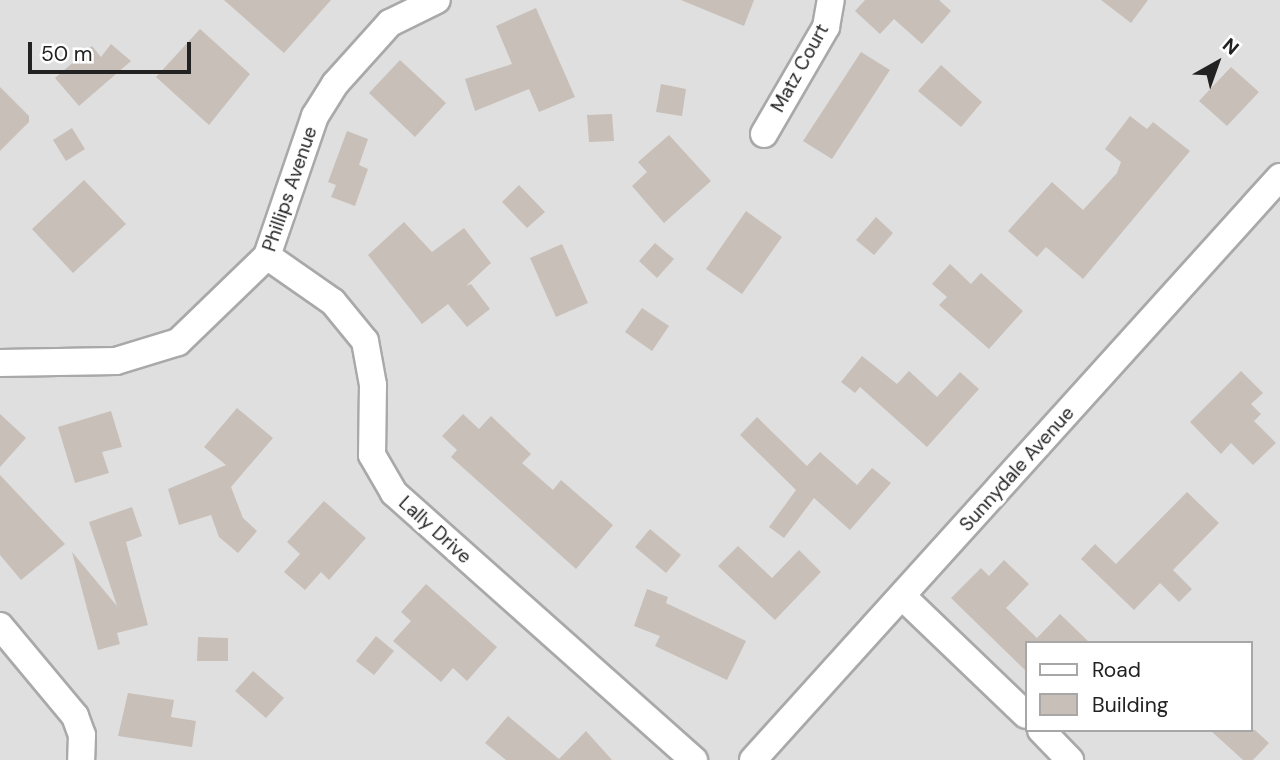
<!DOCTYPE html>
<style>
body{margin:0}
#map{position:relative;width:1280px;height:760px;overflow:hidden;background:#f2efe9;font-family:"DM Sans",sans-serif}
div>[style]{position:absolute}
.residential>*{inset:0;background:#e0dfdf}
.building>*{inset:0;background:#c7bfb8}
.roads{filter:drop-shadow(2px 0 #a9a9a9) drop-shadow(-2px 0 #a9a9a9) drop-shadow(0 2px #a9a9a9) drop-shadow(0 -2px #a9a9a9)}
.minor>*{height:26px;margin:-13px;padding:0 13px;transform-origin:13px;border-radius:13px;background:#fff}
span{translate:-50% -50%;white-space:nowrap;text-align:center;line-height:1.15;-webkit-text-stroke:6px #fff;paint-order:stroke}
.street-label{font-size:19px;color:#222}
.legend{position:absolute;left:1025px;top:641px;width:228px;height:91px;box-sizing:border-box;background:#fff;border:2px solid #a7a7a7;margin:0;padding:9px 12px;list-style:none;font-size:21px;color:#222}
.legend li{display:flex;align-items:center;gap:14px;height:35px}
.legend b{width:35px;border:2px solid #a7a7a7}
.north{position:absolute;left:1182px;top:28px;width:70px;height:70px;-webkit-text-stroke:5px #fff;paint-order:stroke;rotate:40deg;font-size:19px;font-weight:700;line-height:28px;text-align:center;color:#222}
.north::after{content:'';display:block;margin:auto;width:24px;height:32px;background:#222;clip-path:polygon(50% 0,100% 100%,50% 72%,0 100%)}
.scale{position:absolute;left:28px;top:42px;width:163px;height:32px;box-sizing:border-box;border:4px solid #222;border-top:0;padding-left:9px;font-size:21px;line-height:24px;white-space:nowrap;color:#222;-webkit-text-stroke:5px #fff;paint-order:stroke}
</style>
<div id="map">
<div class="residential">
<div style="clip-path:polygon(evenodd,0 0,1280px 0,1280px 760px,0 760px,0 0,1026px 643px,1250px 643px,1250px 730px,1026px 730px,1026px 643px)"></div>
</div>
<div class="building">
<div style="clip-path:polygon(224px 0,331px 0,284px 53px)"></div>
<div style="clip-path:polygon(681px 0,754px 0,744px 26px)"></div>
<div style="clip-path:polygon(865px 0,939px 0,951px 11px,922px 44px,894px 19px,880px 34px,855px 11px)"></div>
<div style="clip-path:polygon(1101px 0,1148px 0,1131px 23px)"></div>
<div style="clip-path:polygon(536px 8px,575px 97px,539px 112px,529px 89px,475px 111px,465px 79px,512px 64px,496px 26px)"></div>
<div style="clip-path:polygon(200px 29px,250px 74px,209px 125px,156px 77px)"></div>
<div style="clip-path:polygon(111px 44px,131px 61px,79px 106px,55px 78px,92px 46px,101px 57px)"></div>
<div style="clip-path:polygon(861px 52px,890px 70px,832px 159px,803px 141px)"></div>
<div style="clip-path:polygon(400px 60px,446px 103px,415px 137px,369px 93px)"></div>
<div style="clip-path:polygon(941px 65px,982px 102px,961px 127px,918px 91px)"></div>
<div style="clip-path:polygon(1231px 67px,1259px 92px,1227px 126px,1199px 101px)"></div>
<div style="clip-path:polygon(661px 84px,686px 89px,682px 116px,656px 112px)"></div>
<div style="clip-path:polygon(0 87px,29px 116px,29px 122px,0 151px)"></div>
<div style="clip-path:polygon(612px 114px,614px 141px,589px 142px,587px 115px)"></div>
<div style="clip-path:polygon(1130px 116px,1147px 129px,1153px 122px,1190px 151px,1083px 279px,1046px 247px,1037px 257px,1008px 231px,1052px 182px,1083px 210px,1117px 173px,1121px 162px,1105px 149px)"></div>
<div style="clip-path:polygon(72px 128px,85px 149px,66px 161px,53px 140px)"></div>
<div style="clip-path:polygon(347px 131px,368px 139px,359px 165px,368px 169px,355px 206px,331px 197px,336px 185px,328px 182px)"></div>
<div style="clip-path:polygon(669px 135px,711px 181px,664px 223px,632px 186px,647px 172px,638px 162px)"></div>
<div style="clip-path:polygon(84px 180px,126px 224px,73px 273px,32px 229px)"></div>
<div style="clip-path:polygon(519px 185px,545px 212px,527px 228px,502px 202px)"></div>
<div style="clip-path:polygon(746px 211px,782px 237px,742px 294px,706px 269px)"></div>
<div style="clip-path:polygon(876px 217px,893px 233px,874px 255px,856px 240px)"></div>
<div style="clip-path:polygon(404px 222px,432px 252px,464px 228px,491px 263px,466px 286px,471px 284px,490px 309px,467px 327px,448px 304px,422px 324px,368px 255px)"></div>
<div style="clip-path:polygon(655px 243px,674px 259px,657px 278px,639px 261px)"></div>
<div style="clip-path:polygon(562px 244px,588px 303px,556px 317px,530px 258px)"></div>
<div style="clip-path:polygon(950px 264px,971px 284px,981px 273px,1023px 311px,989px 349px,939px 305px,947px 297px,932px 284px)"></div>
<div style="clip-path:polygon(642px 308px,669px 326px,652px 351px,625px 332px)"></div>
<div style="clip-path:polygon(862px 356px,897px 384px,909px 371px,937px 397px,960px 372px,979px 389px,927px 447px,860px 387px,855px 393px,841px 382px)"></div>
<div style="clip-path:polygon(1241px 371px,1263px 393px,1251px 404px,1261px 414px,1254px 421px,1276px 443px,1253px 465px,1231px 443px,1221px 454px,1190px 422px)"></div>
<div style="clip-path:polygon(237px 408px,273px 438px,231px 487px,243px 518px,257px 531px,238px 553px,219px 537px,211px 515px,179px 525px,168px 489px,226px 465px,204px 447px)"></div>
<div style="clip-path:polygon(111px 411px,122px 447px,102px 452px,109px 473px,75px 483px,58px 427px)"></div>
<div style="clip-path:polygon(0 414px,26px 438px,0 467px)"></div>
<div style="clip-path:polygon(463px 414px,479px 429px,491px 416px,531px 454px,522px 463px,553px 490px,561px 480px,613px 525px,576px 569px,451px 457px,457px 450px,442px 436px)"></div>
<div style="clip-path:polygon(757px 417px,807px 466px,820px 452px,857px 485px,872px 468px,891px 483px,850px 530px,814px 498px,784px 538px,769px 527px,796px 490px,740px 435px)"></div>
<div style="clip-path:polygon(0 475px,65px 544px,21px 580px,0 555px)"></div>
<div style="clip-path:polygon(1187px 492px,1219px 523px,1173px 570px,1192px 589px,1179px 602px,1160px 583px,1134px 610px,1081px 559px,1095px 544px,1116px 564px)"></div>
<div style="clip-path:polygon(324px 501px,366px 538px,329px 580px,321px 572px,305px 590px,284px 572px,300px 554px,287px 542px)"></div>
<div style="clip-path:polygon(132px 507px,142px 536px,126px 542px,148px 625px,117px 633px,120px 644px,98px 650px,72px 552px,117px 606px,89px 522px)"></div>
<div style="clip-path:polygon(650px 529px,681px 555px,666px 573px,635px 547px)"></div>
<div style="clip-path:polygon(738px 546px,772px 578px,799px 550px,821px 572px,775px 620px,718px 566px)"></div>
<div style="clip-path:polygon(1004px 560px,1029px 584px,1006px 608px,1037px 638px,1060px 614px,1090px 643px,1026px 643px,1026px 671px,951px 598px,981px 568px,989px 576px)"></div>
<div style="clip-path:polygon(426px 584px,497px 647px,467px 681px,453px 668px,441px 682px,393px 641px,411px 621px,401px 612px)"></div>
<div style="clip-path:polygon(647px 589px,668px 597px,666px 603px,746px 641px,727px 680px,655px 646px,660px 636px,634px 626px)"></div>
<div style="clip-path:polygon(376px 636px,394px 651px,374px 675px,356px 661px)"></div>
<div style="clip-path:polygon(198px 637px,228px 638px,228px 661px,197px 661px)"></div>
<div style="clip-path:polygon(253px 671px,284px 698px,266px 718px,235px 691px)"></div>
<div style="clip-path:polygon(128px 693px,174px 700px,171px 717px,196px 721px,192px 747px,118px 736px)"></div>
<div style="clip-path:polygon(508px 716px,559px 759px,586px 731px,612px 760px,506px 760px,485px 743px)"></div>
<div style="clip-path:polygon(1210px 730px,1255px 730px,1269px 743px,1253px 760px,1243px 760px)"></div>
</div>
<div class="roads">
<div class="minor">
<div style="left:764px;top:134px;width:124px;rotate:-59.9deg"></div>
<div style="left:826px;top:27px;width:27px;rotate:-80deg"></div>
<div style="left:267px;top:256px;width:80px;rotate:34.9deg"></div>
<div style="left:333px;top:302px;width:50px;rotate:50.6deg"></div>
<div style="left:365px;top:341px;width:45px;rotate:79.7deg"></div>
<div style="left:373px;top:385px;width:70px;rotate:90.8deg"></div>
<div style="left:372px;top:455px;width:44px;rotate:59.9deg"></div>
<div style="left:394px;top:493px;width:402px;rotate:41.7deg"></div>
<div style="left:0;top:363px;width:116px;rotate:-1deg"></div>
<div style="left:116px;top:361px;width:65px;rotate:-17deg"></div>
<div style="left:178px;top:342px;width:124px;rotate:-44deg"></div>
<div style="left:267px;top:256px;width:148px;rotate:-71.1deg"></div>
<div style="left:315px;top:116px;width:38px;rotate:-58deg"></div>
<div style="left:335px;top:84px;width:82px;rotate:-48deg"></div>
<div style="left:390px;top:23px;width:52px;rotate:-26.1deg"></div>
<div style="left:903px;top:597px;width:170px;rotate:43.8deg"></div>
<div style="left:0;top:626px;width:117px;rotate:50.2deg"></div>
<div style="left:75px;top:716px;width:20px;rotate:70deg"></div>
<div style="left:82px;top:735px;width:25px;rotate:92deg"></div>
<div style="left:1041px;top:730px;width:42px;rotate:46deg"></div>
<div style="left:753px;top:760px;width:786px;rotate:-47.89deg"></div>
</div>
</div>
<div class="street-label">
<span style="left:800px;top:68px;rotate:-61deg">Matz Court</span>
<span style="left:290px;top:189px;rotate:-71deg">Phillips Avenue</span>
<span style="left:1017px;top:469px;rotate:-48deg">Sunnydale Avenue</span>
<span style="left:435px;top:530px;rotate:42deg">Lally Drive</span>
</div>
<ul class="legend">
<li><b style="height:9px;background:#fff"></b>Road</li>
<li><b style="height:19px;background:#c7bfb8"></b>Building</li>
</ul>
<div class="north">N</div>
<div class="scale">50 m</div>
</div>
